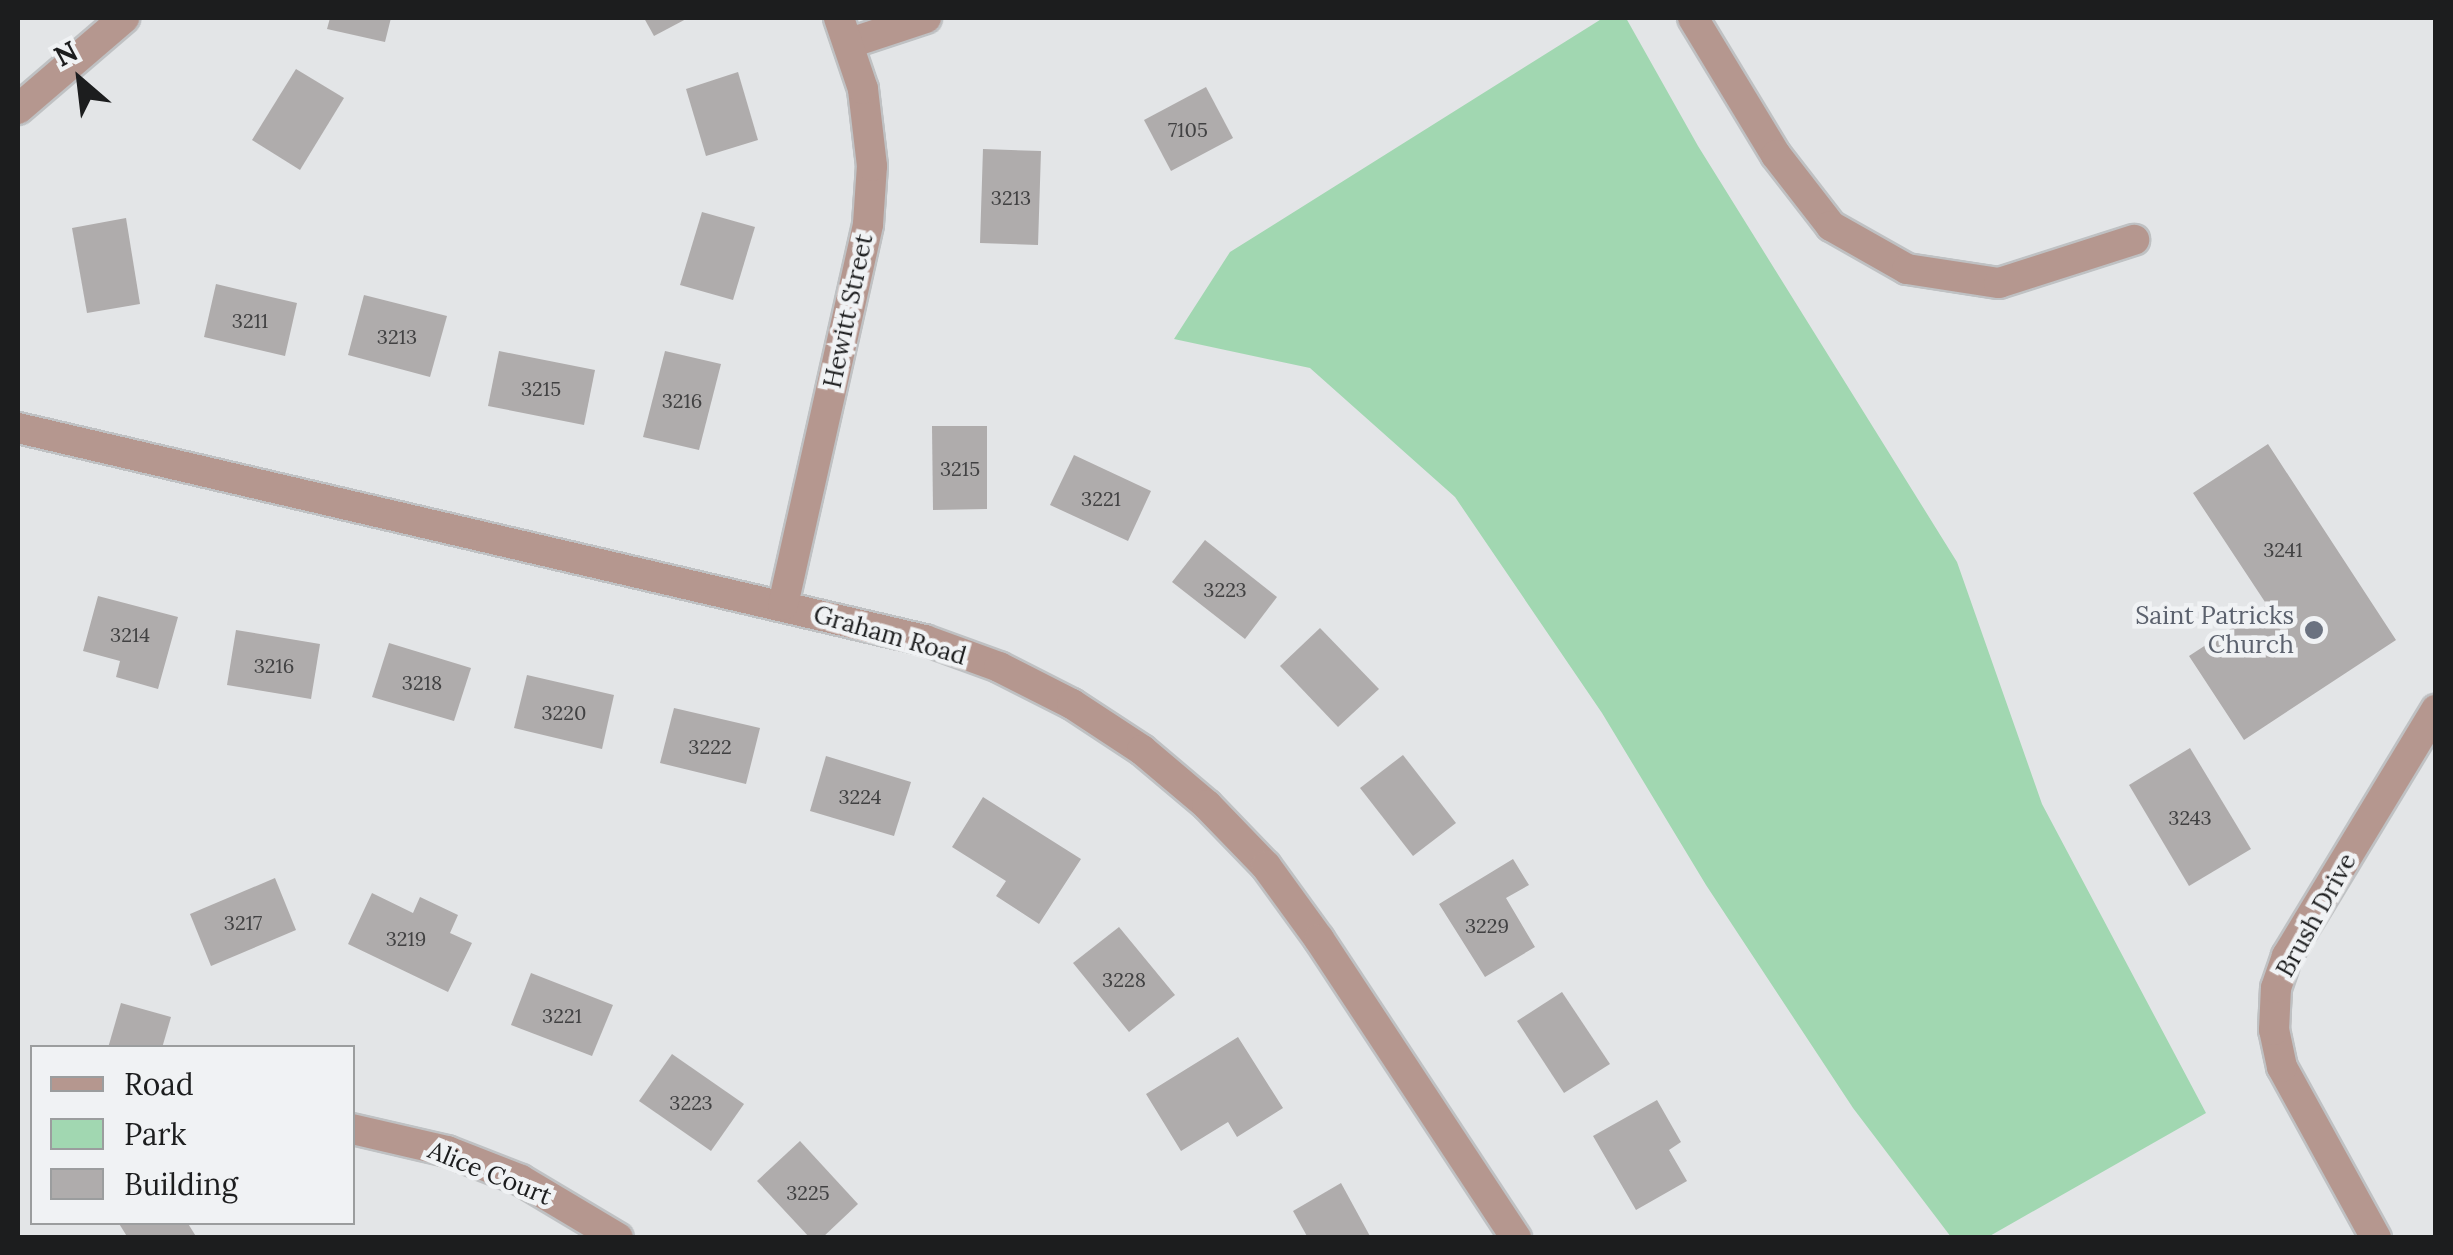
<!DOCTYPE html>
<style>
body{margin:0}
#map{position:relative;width:2453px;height:1255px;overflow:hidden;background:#e3e5e7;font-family:Lora,serif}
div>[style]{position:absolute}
.green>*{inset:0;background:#a1d7b1}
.building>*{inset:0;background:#afacac}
.roads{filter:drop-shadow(2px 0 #bfc1c3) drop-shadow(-2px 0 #bfc1c3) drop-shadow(0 2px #bfc1c3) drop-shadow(0 -2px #bfc1c3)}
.minor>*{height:30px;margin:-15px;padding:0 15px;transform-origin:15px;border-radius:15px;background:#b5978f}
.dots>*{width:28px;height:28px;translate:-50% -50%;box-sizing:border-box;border:5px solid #f0f2f4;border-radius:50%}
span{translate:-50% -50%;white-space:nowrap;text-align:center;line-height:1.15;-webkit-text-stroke:9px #f0f2f4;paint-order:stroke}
.number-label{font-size:20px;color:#414142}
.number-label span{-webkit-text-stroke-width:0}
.street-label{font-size:25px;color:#1c1d1e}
.worship-label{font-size:25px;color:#5b616d}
.right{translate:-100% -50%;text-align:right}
.frame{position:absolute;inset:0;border:20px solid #1c1d1e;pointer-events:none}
.legend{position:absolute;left:30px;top:1045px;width:325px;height:180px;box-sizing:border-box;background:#f0f2f4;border:2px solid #9b9d9e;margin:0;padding:12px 18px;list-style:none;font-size:30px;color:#1c1d1e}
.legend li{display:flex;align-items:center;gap:20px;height:50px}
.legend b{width:50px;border:2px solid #9b9d9e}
.north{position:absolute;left:30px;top:30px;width:100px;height:100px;-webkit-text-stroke:8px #f0f2f4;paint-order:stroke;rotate:332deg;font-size:28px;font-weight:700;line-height:40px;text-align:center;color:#1c1d1e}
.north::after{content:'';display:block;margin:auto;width:35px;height:45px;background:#1c1d1e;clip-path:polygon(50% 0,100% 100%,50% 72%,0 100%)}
</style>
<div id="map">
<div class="green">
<div style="clip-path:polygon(1603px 18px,1626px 18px,1698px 146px,1957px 562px,2042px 804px,2206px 1113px,1988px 1237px,1951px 1237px,1853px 1108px,1706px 885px,1602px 713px,1455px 497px,1310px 368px,1174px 339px,1230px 252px)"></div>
</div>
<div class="building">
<div style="clip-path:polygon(330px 18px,391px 18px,385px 42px,327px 29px)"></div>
<div style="clip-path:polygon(644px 18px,688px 18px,654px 36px)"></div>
<div style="clip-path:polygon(296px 69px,344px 98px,300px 170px,252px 140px)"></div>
<div style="clip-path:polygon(738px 72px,758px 140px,706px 156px,686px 89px)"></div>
<div style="clip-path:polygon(1206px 87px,1233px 138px,1171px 171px,1144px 120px)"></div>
<div style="clip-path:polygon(983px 149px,1041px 151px,1038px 245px,980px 243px)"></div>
<div style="clip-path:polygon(702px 212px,755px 227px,733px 300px,680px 285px)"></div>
<div style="clip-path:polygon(126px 218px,140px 304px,87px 313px,72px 228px)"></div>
<div style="clip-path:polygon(216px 284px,297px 303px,285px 356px,204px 337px)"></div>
<div style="clip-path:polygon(364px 295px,447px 316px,430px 377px,348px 355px)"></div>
<div style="clip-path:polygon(499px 351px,595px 370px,584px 425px,488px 406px)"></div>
<div style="clip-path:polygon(665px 351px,721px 364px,699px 450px,643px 437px)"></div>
<div style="clip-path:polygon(932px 426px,987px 426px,987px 509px,933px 510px)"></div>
<div style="clip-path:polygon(2268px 444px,2396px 640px,2244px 740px,2189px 656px,2267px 605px,2193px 493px)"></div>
<div style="clip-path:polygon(1074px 455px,1151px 491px,1128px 541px,1050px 505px)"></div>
<div style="clip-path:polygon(1205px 540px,1277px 597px,1245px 639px,1172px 582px)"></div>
<div style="clip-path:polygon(98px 596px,178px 617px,158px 689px,116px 677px,120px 661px,83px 651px)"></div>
<div style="clip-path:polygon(1320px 628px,1379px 689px,1338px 727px,1280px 666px)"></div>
<div style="clip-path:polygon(236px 630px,320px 644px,311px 699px,227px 685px)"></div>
<div style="clip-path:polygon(389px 643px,471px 668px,454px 721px,372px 697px)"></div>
<div style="clip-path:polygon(527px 675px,614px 695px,602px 749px,514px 728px)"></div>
<div style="clip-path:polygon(674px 708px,760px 728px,746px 784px,660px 763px)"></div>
<div style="clip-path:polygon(2190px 748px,2251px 849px,2189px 886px,2129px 785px)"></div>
<div style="clip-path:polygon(1403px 755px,1456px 823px,1413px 856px,1360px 788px)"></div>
<div style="clip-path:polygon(826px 756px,911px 782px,894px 836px,810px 811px)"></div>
<div style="clip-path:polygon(983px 797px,1081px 859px,1039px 924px,996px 896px,1006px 881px,952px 847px)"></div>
<div style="clip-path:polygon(1513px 859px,1529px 885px,1506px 898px,1535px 947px,1485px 977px,1439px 904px)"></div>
<div style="clip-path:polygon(275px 878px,296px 930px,211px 966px,190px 914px)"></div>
<div style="clip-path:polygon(372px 893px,413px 913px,420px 897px,458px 915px,450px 933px,472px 943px,448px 992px,348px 944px)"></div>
<div style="clip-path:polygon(1119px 927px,1175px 995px,1129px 1032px,1073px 963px)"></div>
<div style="clip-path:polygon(531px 973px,613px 1005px,592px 1056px,511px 1025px)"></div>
<div style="clip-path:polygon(1562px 992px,1610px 1064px,1564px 1093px,1517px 1021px)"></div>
<div style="clip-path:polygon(121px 1003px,171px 1017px,162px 1048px,108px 1048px)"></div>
<div style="clip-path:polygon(1238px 1037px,1283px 1108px,1237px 1137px,1228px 1122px,1181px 1151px,1146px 1094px)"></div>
<div style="clip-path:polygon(672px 1054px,744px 1104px,711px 1151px,639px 1101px)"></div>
<div style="clip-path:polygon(1657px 1100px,1681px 1142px,1669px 1150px,1687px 1181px,1636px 1210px,1593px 1136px)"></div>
<div style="clip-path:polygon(800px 1141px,858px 1204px,822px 1238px,810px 1238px,757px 1181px)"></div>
<div style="clip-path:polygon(1341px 1183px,1371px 1238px,1308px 1238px,1293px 1211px)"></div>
<div style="clip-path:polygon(118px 1222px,187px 1222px,197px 1238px,128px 1238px)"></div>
</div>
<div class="roads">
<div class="minor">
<div style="left:1693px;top:18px;width:160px;rotate:58.8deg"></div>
<div style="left:1776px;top:155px;width:90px;rotate:52.2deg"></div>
<div style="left:1831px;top:226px;width:87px;rotate:29.5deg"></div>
<div style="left:1907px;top:269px;width:93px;rotate:8.7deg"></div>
<div style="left:1999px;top:283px;width:142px;rotate:-17.7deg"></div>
<div style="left:850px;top:43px;width:80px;rotate:-18.2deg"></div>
<div style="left:18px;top:109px;width:140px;rotate:-40.6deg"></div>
<div style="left:18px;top:428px;width:931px;rotate:13.16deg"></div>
<div style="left:925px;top:640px;width:79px;rotate:20deg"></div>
<div style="left:999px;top:667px;width:82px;rotate:26.9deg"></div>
<div style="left:1072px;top:704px;width:84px;rotate:33.3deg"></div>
<div style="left:1142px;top:750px;width:85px;rotate:40.2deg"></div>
<div style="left:1207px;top:805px;width:85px;rotate:46deg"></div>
<div style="left:1266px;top:866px;width:90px;rotate:54deg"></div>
<div style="left:1319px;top:939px;width:358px;rotate:56.6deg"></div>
<div style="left:783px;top:605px;width:390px;rotate:-77.4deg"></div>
<div style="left:868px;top:224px;width:58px;rotate:-86.1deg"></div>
<div style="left:872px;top:166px;width:78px;rotate:-96.7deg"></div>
<div style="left:863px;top:89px;width:75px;rotate:-108.7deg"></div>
<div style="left:352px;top:1129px;width:98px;rotate:13deg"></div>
<div style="left:447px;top:1151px;width:79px;rotate:21.4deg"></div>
<div style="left:521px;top:1180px;width:113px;rotate:30.9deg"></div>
<div style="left:2376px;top:1238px;width:195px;rotate:-118.8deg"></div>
<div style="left:2282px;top:1067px;width:38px;rotate:-102deg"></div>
<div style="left:2274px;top:1030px;width:42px;rotate:-87.3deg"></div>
<div style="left:2276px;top:988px;width:34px;rotate:-71deg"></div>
<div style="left:2287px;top:956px;width:288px;rotate:-58.8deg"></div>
</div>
</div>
<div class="dots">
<div style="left:2314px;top:630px;background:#6b7280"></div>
</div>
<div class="number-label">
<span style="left:1188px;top:129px">7105</span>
<span style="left:1011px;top:197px">3213</span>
<span style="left:250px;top:320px">3211</span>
<span style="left:397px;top:336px">3213</span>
<span style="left:541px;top:388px">3215</span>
<span style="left:682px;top:400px">3216</span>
<span style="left:960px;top:468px">3215</span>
<span style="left:1101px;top:498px">3221</span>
<span style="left:2283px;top:549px">3241</span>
<span style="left:1225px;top:589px">3223</span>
<span style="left:130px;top:634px">3214</span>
<span style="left:274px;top:665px">3216</span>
<span style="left:422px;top:682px">3218</span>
<span style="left:564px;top:712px">3220</span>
<span style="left:710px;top:746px">3222</span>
<span style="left:860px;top:796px">3224</span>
<span style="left:2190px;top:817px">3243</span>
<span style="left:243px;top:922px">3217</span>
<span style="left:1487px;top:925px">3229</span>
<span style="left:406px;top:938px">3219</span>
<span style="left:1124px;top:979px">3228</span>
<span style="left:562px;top:1015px">3221</span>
<span style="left:691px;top:1102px">3223</span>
<span style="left:808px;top:1192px">3225</span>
</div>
<div class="street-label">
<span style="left:848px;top:311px;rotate:-78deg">Hewitt Street</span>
<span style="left:890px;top:635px;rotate:16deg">Graham Road</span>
<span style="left:2316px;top:915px;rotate:-61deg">Brush Drive</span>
<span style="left:490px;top:1173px;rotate:22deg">Alice Court</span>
</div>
<div class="worship-label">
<span class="right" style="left:2294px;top:630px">Saint Patricks<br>Church</span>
</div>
<div class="frame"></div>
<ul class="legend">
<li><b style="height:12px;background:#b5978f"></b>Road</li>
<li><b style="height:28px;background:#a1d7b1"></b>Park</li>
<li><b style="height:28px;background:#afacac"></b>Building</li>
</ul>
<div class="north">N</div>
</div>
